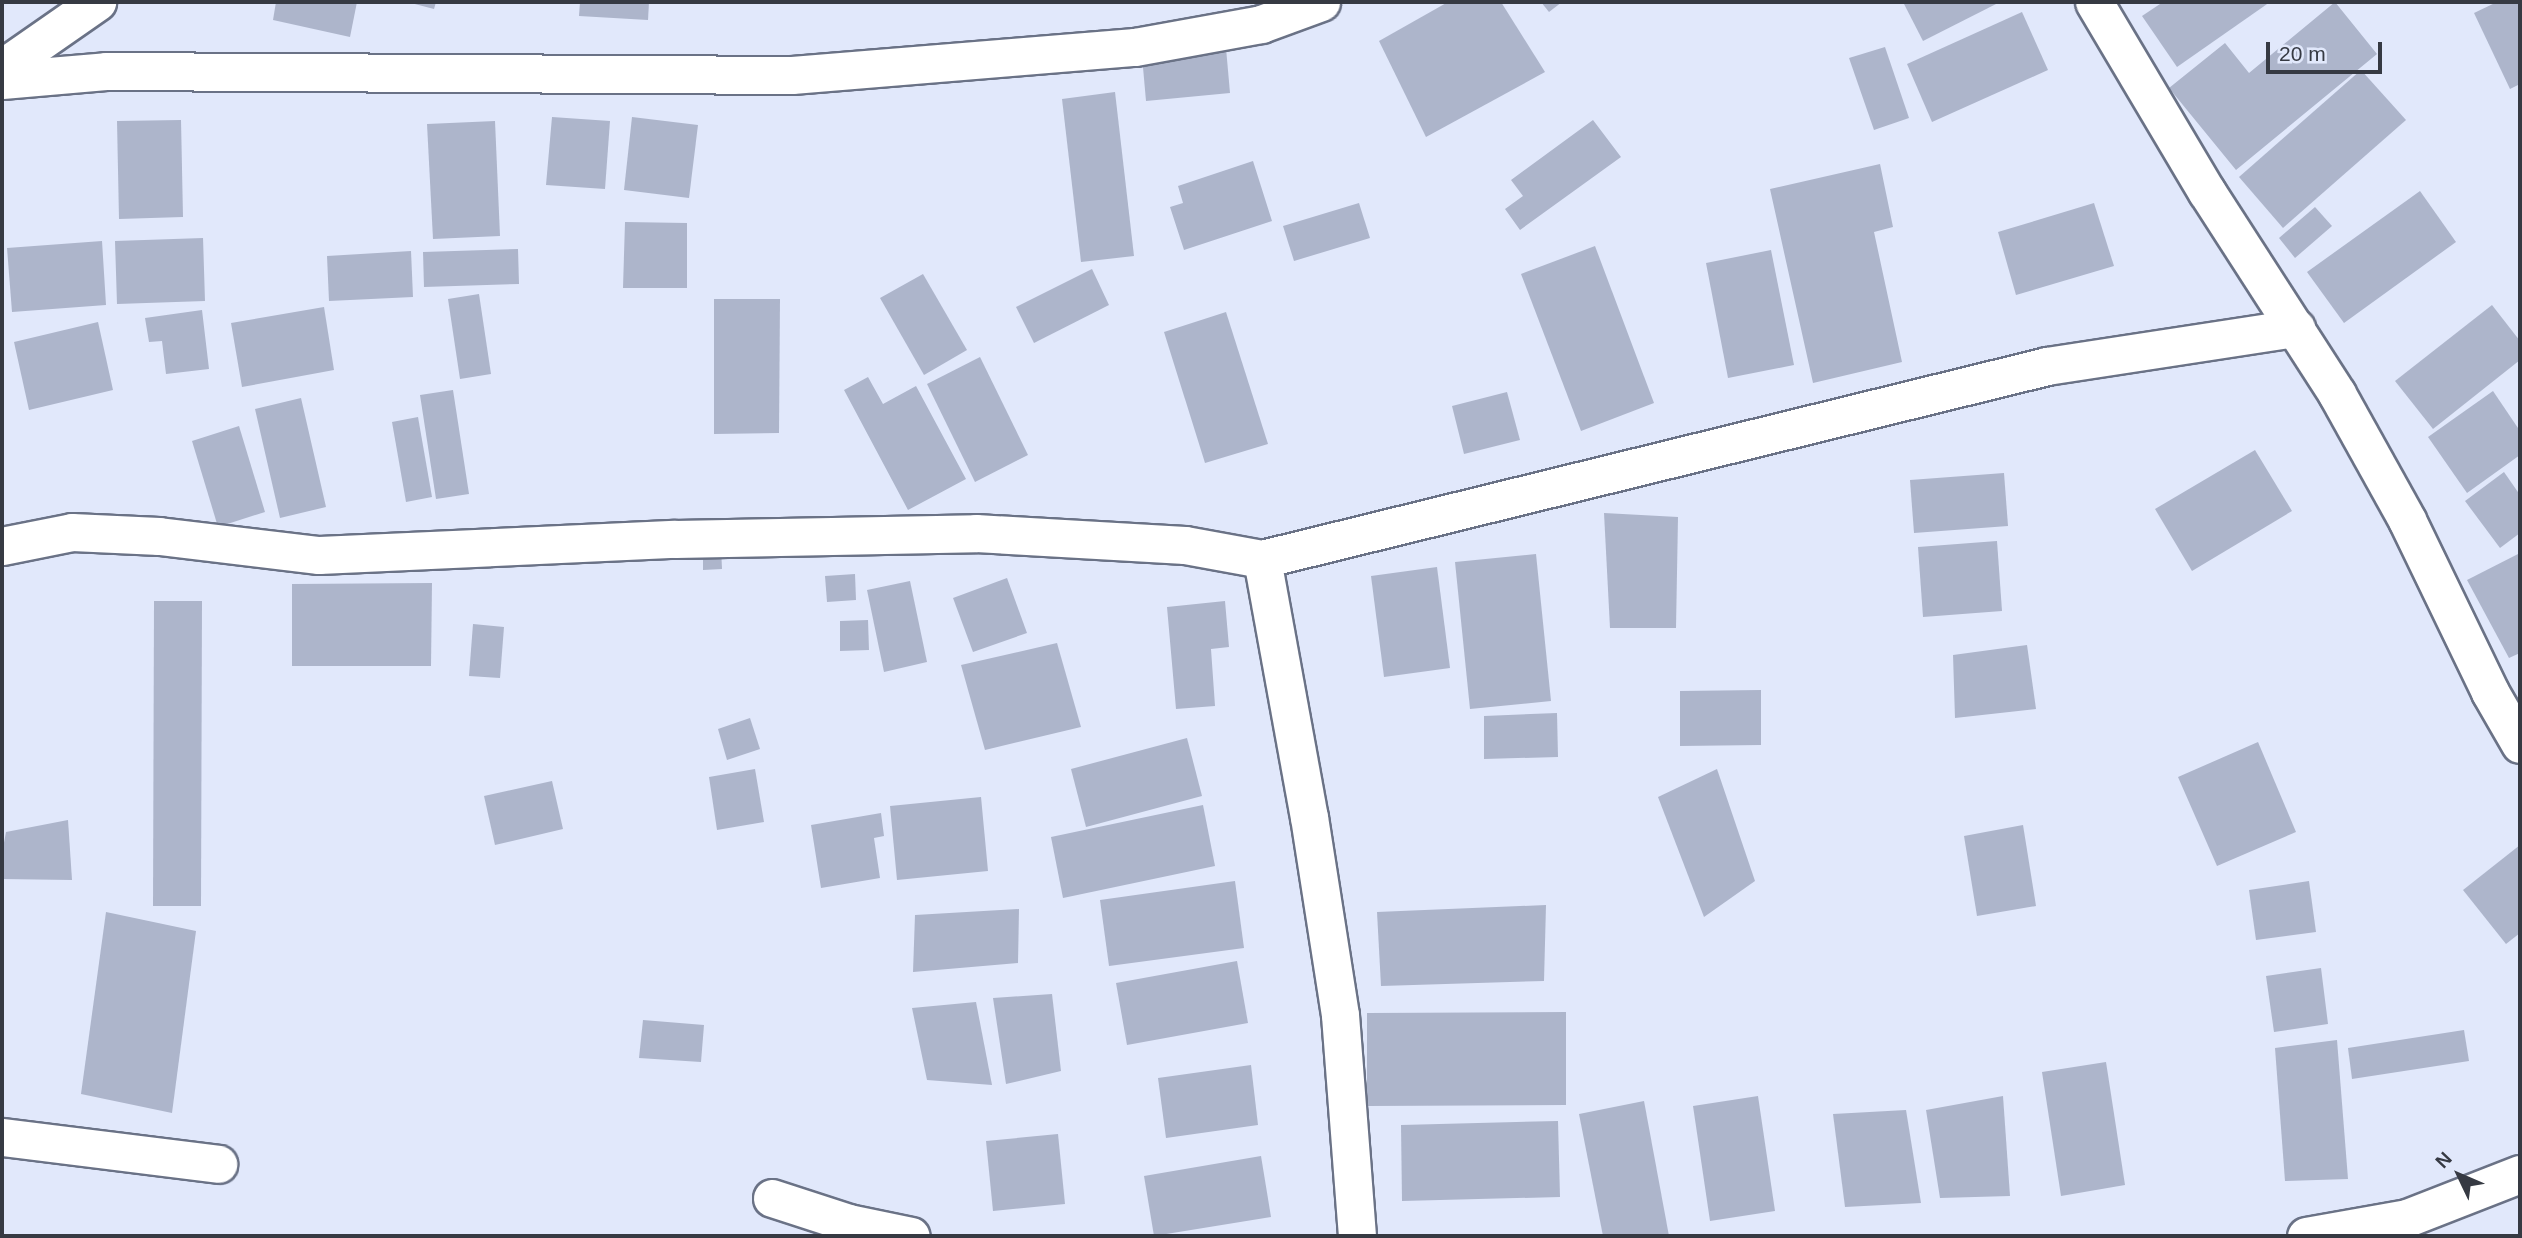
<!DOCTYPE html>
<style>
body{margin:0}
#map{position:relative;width:2522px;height:1238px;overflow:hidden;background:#e1e8fb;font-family:Arial,sans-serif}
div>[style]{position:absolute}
.building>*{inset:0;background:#adb5cb}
.roads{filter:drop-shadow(2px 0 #6a7286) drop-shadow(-2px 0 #6a7286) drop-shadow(0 2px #6a7286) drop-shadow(0 -2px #6a7286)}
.minor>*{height:37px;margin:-18.5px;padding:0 18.5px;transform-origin:18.5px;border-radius:18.5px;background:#fff}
span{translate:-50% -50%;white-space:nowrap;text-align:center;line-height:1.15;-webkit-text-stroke:7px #e1e8fb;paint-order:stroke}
.frame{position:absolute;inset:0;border:4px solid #363a43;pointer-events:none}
.north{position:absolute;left:2424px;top:1140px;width:70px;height:70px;-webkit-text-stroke:5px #e1e8fb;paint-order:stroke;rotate:314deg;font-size:19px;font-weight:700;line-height:28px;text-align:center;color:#363a43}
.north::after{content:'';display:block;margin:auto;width:24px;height:32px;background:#363a43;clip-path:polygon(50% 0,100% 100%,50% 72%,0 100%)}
.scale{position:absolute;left:2266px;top:42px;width:116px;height:32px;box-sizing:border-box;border:4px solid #363a43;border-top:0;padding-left:9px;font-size:21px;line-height:24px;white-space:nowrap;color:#363a43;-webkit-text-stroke:5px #e1e8fb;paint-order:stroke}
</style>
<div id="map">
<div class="building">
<div style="clip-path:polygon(276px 2px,357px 2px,350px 37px,273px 20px)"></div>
<div style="clip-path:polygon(407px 2px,436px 2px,434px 9px)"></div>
<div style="clip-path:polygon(580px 2px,649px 2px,648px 20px,579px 16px)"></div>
<div style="clip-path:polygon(1448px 2px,1501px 2px,1545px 72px,1426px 137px,1379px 41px)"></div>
<div style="clip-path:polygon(1541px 2px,1562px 2px,1549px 12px)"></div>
<div style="clip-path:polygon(1903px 2px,2000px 2px,1923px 41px)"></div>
<div style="clip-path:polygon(2163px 2px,2270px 2px,2177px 67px,2142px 16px)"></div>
<div style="clip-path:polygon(2335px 2px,2377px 54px,2236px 170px,2169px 88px,2225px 43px,2249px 73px)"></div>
<div style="clip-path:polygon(2497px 2px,2520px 2px,2520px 84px,2510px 89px,2474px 13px)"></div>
<div style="clip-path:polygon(2022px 12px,2048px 70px,1932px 122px,1907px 64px)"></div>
<div style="clip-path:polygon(1885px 47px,1909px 118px,1874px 130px,1849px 58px)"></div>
<div style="clip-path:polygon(1226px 48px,1230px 93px,1146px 101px,1142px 56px)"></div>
<div style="clip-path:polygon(2361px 70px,2406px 120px,2283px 228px,2239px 177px)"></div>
<div style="clip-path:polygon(1115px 92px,1134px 256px,1081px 262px,1062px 99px)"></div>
<div style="clip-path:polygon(552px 117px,610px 121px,605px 189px,546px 185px)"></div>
<div style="clip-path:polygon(632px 117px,698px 125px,689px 198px,624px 190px)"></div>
<div style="clip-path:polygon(181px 120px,183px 217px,119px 219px,117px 121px)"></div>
<div style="clip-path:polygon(1593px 120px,1621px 157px,1520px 230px,1505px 209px,1523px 196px,1511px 180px)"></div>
<div style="clip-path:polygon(495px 121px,500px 236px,433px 239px,427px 124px)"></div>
<div style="clip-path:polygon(1253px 161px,1272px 221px,1184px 250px,1170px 207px,1183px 203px,1178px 186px)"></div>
<div style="clip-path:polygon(1880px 164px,1893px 227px,1874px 232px,1902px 362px,1813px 383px,1770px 189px)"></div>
<div style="clip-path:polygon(2420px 191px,2456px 242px,2344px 323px,2307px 272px)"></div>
<div style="clip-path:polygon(1359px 203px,1370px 238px,1294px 261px,1283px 226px)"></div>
<div style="clip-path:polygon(2094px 203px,2114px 266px,2016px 295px,1998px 232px)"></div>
<div style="clip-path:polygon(2315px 207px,2332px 226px,2295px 258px,2279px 238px)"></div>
<div style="clip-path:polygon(625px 222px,687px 223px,687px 288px,623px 288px)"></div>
<div style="clip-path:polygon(203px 238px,205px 301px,117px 304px,115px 241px)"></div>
<div style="clip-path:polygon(102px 241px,106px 305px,12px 312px,7px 248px)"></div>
<div style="clip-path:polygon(1595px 246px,1654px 403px,1581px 431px,1521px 274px)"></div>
<div style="clip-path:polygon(518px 249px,519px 284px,424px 287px,423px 252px)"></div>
<div style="clip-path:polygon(1771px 250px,1794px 365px,1728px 378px,1706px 263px)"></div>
<div style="clip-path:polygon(411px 251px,413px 297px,329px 301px,327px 256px)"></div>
<div style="clip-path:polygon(1092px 269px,1109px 305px,1034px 343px,1016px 307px)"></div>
<div style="clip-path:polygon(923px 274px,967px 350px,924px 375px,880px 298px)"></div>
<div style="clip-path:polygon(479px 294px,491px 374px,460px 379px,448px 299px)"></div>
<div style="clip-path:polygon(714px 299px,780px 299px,779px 433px,714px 434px)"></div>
<div style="clip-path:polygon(2492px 305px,2520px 341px,2520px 360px,2433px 429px,2395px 381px)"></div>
<div style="clip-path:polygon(324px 307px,334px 370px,242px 387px,231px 323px)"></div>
<div style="clip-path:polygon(202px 310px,209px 369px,166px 374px,162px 341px,149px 342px,145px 318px)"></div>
<div style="clip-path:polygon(1226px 312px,1268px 444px,1205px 463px,1164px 332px)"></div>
<div style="clip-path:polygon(98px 322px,113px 390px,29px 410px,14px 342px)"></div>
<div style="clip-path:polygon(980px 357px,1028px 455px,975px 482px,927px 384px)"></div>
<div style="clip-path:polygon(868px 377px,883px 404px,916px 386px,966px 479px,908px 510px,844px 390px)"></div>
<div style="clip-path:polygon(453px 390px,469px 494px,436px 499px,420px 395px)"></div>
<div style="clip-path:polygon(2493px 391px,2520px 431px,2520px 455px,2467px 493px,2428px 437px)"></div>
<div style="clip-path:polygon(1507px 392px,1520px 440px,1464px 454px,1452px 406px)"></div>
<div style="clip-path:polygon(301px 398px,326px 507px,280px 518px,255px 409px)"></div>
<div style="clip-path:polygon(418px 417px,432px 497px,406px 502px,392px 422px)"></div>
<div style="clip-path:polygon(239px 426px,265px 512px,218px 527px,192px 441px)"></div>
<div style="clip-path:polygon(2255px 450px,2292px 511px,2192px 571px,2155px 509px)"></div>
<div style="clip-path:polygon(2504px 472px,2520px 495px,2520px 533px,2500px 548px,2465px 501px)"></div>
<div style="clip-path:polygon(2004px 473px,2008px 526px,1914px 533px,1910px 480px)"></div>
<div style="clip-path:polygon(1604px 513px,1678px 517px,1676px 628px,1610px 628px)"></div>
<div style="clip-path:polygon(1997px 541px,2002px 611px,1923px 617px,1918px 547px)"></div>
<div style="clip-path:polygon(721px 547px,722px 569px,703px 570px,703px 548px)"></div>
<div style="clip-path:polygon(2520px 553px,2520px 653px,2509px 658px,2467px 580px)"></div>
<div style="clip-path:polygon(1536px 554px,1551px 701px,1470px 709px,1455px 562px)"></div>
<div style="clip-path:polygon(1437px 567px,1450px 668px,1384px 677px,1371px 576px)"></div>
<div style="clip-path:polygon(855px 574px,856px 600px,827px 602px,825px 576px)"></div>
<div style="clip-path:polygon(1007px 578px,1027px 633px,973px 652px,953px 598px)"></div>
<div style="clip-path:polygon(910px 581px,927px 662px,884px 672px,867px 590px)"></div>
<div style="clip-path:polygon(432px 583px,431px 666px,292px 666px,292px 584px)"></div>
<div style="clip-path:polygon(154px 601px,202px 601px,201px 906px,153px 906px)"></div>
<div style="clip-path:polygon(1225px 601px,1229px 647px,1211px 649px,1215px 706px,1176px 709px,1167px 607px)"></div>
<div style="clip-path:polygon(868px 620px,869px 650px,840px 651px,840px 621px)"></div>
<div style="clip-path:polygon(473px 624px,504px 627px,500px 678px,469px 676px)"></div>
<div style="clip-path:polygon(1057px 643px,1081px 727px,985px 750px,961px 665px)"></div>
<div style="clip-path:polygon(2027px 645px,2036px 709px,1955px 718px,1953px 655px)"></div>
<div style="clip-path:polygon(1761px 690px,1761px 745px,1680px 746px,1680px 691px)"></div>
<div style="clip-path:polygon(1557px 713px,1558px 757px,1484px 759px,1484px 716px)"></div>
<div style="clip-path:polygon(750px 718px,760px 749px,727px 760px,718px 729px)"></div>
<div style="clip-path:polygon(1187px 738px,1202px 796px,1086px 827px,1071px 769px)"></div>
<div style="clip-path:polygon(2258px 742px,2296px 832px,2217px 866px,2178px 777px)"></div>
<div style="clip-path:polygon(755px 769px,764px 822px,717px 830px,709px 777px)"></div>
<div style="clip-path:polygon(1717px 769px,1755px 881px,1704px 917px,1658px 797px)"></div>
<div style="clip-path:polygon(552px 781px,563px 829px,495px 845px,484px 796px)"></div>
<div style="clip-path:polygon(981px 797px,988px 871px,897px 880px,890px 806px)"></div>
<div style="clip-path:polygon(1203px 805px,1215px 866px,1063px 898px,1051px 837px)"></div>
<div style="clip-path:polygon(881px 813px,884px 836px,874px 838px,880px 878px,821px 888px,811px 825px)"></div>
<div style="clip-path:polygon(68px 820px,72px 880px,2px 879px,2px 853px,6px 832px)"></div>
<div style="clip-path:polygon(2023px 825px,2036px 906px,1977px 916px,1964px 836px)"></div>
<div style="clip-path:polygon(2520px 845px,2520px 933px,2506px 944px,2463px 890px)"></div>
<div style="clip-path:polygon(1235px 881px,1244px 948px,1109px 966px,1100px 900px)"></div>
<div style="clip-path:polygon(2309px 881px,2316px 932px,2256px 940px,2249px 890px)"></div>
<div style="clip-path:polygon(1546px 905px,1544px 981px,1381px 986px,1377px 912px)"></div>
<div style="clip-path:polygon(1019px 909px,1018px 963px,913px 972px,915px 915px)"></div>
<div style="clip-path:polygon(106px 912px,196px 931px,172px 1113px,81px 1094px)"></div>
<div style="clip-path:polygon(1237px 961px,1248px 1023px,1127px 1045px,1116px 983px)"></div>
<div style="clip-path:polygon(2321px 968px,2328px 1024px,2274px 1032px,2266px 976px)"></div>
<div style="clip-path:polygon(1052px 994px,1061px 1071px,1006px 1084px,993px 998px)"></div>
<div style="clip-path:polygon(976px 1002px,992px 1085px,927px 1080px,912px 1008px)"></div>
<div style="clip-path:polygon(1566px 1012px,1566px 1105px,1367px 1106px,1367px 1013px)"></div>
<div style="clip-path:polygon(643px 1020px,704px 1025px,701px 1062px,639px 1058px)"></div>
<div style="clip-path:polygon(2464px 1030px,2469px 1061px,2352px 1079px,2348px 1048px)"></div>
<div style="clip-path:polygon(2337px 1040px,2348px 1179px,2285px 1181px,2275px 1048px)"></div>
<div style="clip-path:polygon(2106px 1062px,2125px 1185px,2061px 1196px,2042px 1072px)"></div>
<div style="clip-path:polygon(1251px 1065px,1258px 1125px,1166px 1138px,1158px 1078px)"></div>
<div style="clip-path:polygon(1758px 1096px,1775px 1211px,1710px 1221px,1693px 1106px)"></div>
<div style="clip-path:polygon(2003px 1096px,2010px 1196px,1940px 1198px,1926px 1110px)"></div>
<div style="clip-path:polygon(1644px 1101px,1669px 1236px,1603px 1236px,1579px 1114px)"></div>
<div style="clip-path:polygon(1906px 1110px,1921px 1203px,1845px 1207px,1833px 1114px)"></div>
<div style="clip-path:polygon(1558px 1121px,1560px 1197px,1402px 1201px,1401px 1125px)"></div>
<div style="clip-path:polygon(1058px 1134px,1065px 1204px,993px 1211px,986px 1141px)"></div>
<div style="clip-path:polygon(1261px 1156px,1271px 1217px,1154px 1236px,1144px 1176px)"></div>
</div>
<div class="roads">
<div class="minor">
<div style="left:2094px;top:2px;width:221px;rotate:59.3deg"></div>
<div style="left:2207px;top:192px;width:240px;rotate:57.2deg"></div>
<div style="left:2337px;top:394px;width:144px;rotate:60.9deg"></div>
<div style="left:2407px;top:520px;width:191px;rotate:64.2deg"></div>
<div style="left:2490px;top:692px;width:60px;rotate:60deg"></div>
<div style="left:2px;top:68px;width:116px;rotate:-34.8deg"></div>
<div style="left:2px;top:80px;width:104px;rotate:-4.9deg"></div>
<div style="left:106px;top:71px;width:686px;rotate:0.33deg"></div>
<div style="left:792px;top:75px;width:344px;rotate:-4.7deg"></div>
<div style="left:1135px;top:47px;width:128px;rotate:-10.3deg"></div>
<div style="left:1261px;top:24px;width:64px;rotate:-20.1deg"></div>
<div style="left:2px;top:546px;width:71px;rotate:-11.3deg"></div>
<div style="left:72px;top:532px;width:87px;rotate:2.6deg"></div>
<div style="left:159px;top:536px;width:161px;rotate:6.8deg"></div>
<div style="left:319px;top:555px;width:356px;rotate:-2.6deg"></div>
<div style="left:675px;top:539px;width:301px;rotate:-1.1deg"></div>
<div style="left:976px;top:533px;width:209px;rotate:3.3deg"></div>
<div style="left:1185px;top:545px;width:78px;rotate:10.3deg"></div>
<div style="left:1262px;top:559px;width:808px;rotate:-13.81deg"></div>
<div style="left:2047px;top:366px;width:252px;rotate:-8.7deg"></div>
<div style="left:1262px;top:559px;width:262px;rotate:79.7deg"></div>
<div style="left:1309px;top:817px;width:200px;rotate:81.1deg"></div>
<div style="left:1340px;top:1015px;width:222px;rotate:85.6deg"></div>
<div style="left:2px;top:1137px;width:218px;rotate:7.1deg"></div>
<div style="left:772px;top:1198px;width:81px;rotate:18deg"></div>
<div style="left:849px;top:1223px;width:63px;rotate:11.8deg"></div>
<div style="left:2306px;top:1236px;width:103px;rotate:-10.1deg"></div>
<div style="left:2407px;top:1218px;width:121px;rotate:-21.3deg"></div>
</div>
</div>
<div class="frame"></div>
<div class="north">N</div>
<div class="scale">20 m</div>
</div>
